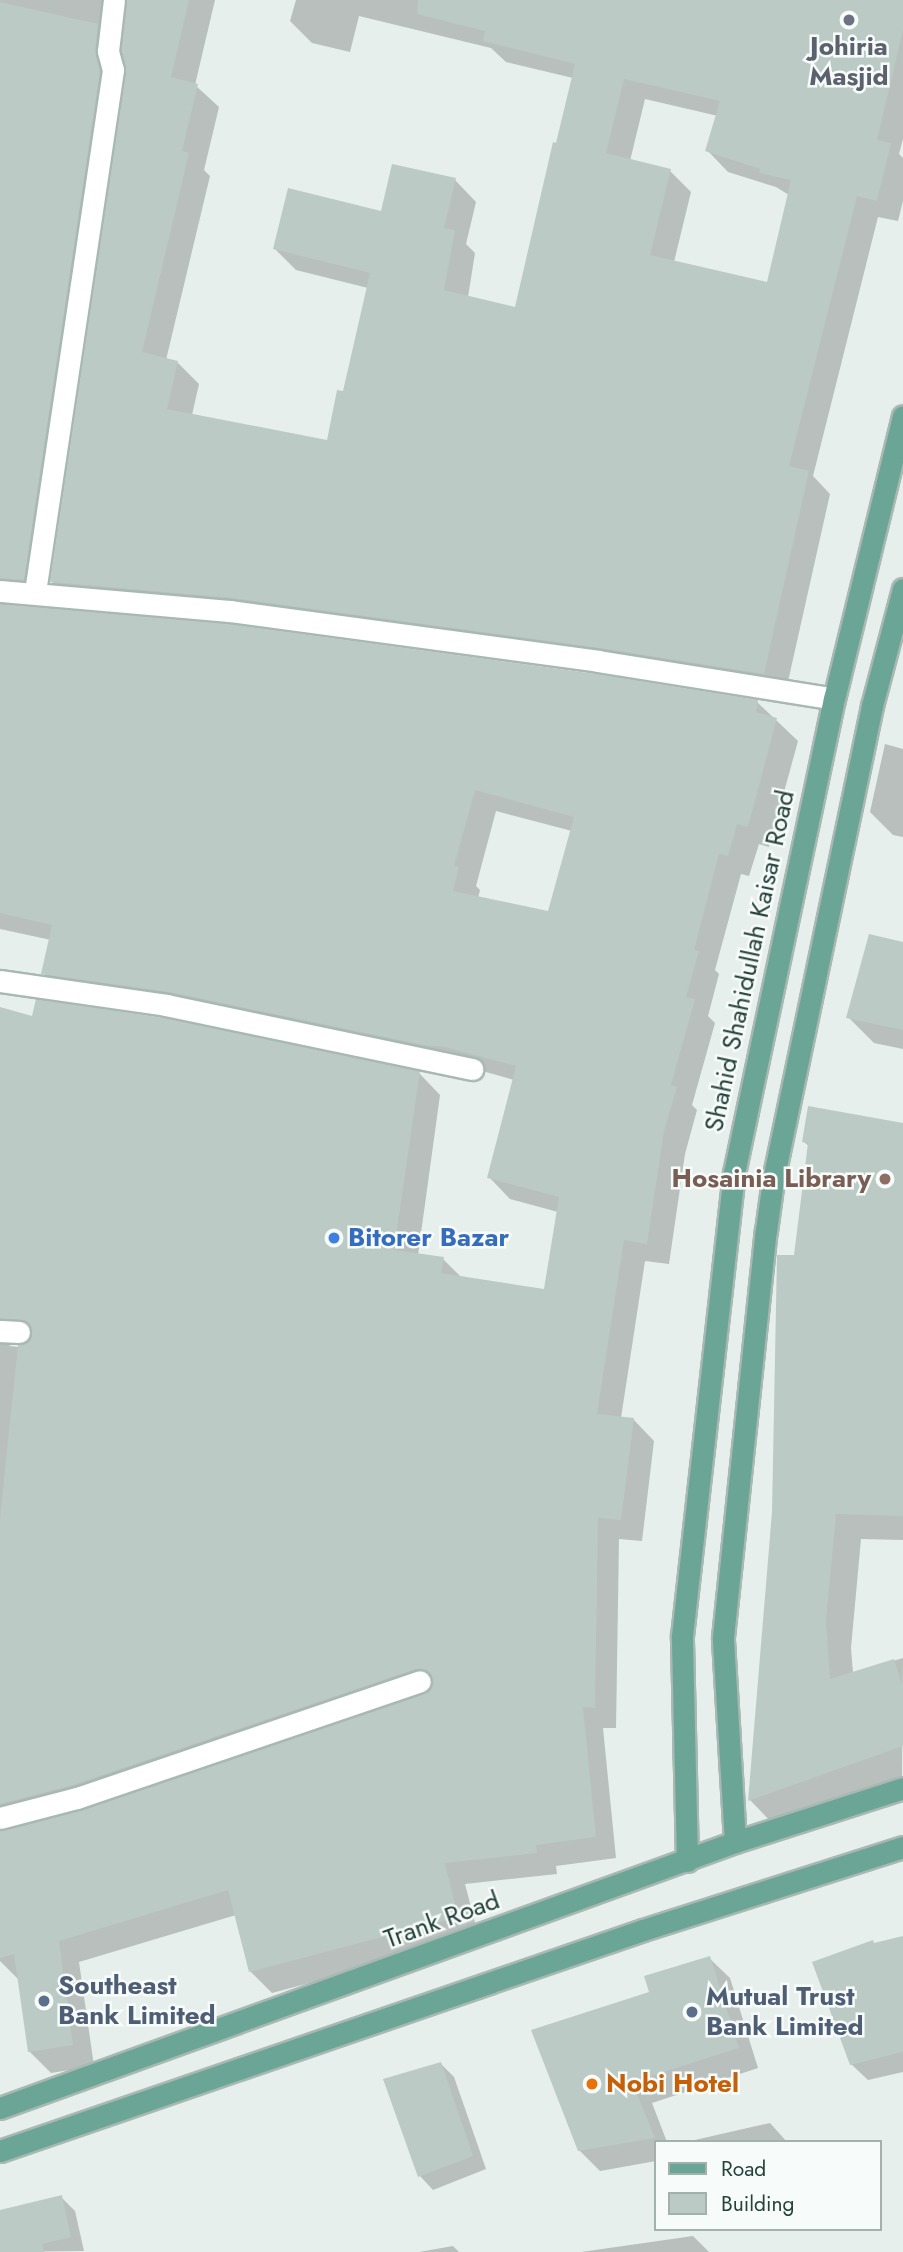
<!DOCTYPE html>
<style>
body{margin:0}
#map{position:relative;width:903px;height:2252px;overflow:hidden;background:#e6efeb;font-family:Jost,sans-serif}
div>[style]{position:absolute}
.shadow>*{inset:0;background:#0003}
.building>*{inset:0;background:#bbcac4}
.roads{filter:drop-shadow(2px 0 #a8b8b2) drop-shadow(-2px 0 #a8b8b2) drop-shadow(0 2px #a8b8b2) drop-shadow(0 -2px #a8b8b2)}
.minor>*{height:21px;margin:-10.5px;padding:0 10.5px;transform-origin:10.5px;border-radius:10.5px;background:#fff}
.major>*{height:21px;margin:-10.5px;padding:0 10.5px;transform-origin:10.5px;border-radius:10.5px;background:#6aa596}
.dots>*{width:19px;height:19px;translate:-50% -50%;box-sizing:border-box;border:4px solid #f7fbf9;border-radius:50%}
span{translate:-50% -50%;white-space:nowrap;text-align:center;line-height:1.15;-webkit-text-stroke:5px #f7fbf9;paint-order:stroke}
.worship-label{font-size:26px;color:#5b616d;font-weight:700}
.street-label{font-size:26px;color:#24423a}
.education-label{font-size:26px;color:#785e54;font-weight:700}
.right{translate:-100% -50%;text-align:right}
.shop-label{font-size:26px;color:#366cbe;font-weight:700}
.left{translate:0 -50%;text-align:left}
.service-label{font-size:26px;color:#4e5e75;font-weight:700}
.food-label{font-size:26px;color:#c56008;font-weight:700}
.legend{position:absolute;left:654px;top:2140px;width:228px;height:91px;box-sizing:border-box;background:#f7fbf9;border:2px solid #a3b1ad;margin:0;padding:9px 12px;list-style:none;font-size:21px;color:#24423a}
.legend li{display:flex;align-items:center;gap:14px;height:35px}
.legend b{width:35px;border:2px solid #a3b1ad}
</style>
<div id="map">
<div class="shadow">
<div style="clip-path:polygon(evenodd,0 0,215px 0,195px 85px,219px 107px,204px 170px,210px 176px,166px 360px,178px 363px,199px 384px,192px 415px,328px 442px,344px 393px,368px 288px,296px 270px,275px 249px,382px 213px,455px 180px,476px 202px,466px 244px,475px 253px,468px 297px,517px 309px,573px 78px,506px 62px,491px 48px,359px 16px,350px 52px,312px 43px,290px 21px,296px 0,903px 0,903px 139px,899px 154px,903px 158px,903px 201px,898px 221px,878px 217px,813px 476px,830px 494px,785px 695px,255px 619px,73px 603px,52px 582px,128px 72px,127px 9px,122px 21px,116px 73px,120px 93px,45px 601px,17px 600px,11px 607px,757px 702px,798px 741px,769px 847px,759px 844px,749px 876px,741px 874px,715px 970px,719px 974px,708px 1016px,715px 1023px,692px 1105px,697px 1110px,685px 1154px,669px 1264px,645px 1261px,621px 1418px,633px 1419px,654px 1441px,642px 1541px,619px 1539px,616px 1728px,603px 1728px,616px 1858px,556px 1866px,557px 1874px,465px 1884px,479px 1938px,272px 1993px,250px 1971px,236px 1915px,79px 1962px,94px 2066px,51px 2073px,29px 2051px,20px 1981px,0 1961px,0 1009px,33px 1018px,419px 1073px,440px 1095px,418px 1255px,443px 1259px,462px 1278px,545px 1291px,558px 1212px,510px 1199px,489px 1177px,514px 1080px,468px 1067px,65px 995px,43px 973px,51px 940px,0 929px,0 0,645px 99px,718px 116px,707px 150px,728px 172px,776px 187px,789px 195px,768px 284px,674px 262px,691px 192px,670px 171px,630px 161px,645px 99px,0 0,496px 811px,572px 831px,549px 913px,478px 898px,480px 890px,476px 886px,496px 811px,0 0,22px 1339px,34px 1339px,19px 1347px,9px 1346px,22px 1339px)"></div>
<div style="clip-path:polygon(885px 744px,903px 749px,903px 837px,893px 835px,870px 812px)"></div>
<div style="clip-path:polygon(903px 944px,903px 1049px,874px 1043px,848px 1017px)"></div>
<div style="clip-path:polygon(903px 1125px,903px 1540px,861px 1539px,851px 1648px,853px 1673px,903px 1658px,902px 1781px,775px 1826px,750px 1800px,795px 1257px,810px 1147px,804px 1142px)"></div>
<div style="clip-path:polygon(903px 1938px,903px 2072px,868px 2080px,851px 2064px,875px 1944px)"></div>
<div style="clip-path:polygon(709px 1958px,730px 1978px,758px 2068px,652px 2103px,667px 2142px,656px 2142px,656px 2161px,600px 2171px,579px 2150px,652px 1993px)"></div>
<div style="clip-path:polygon(441px 2064px,454px 2077px,486px 2169px,433px 2190px,420px 2176px,385px 2080px)"></div>
<div style="clip-path:polygon(770px 2123px,787px 2142px,686px 2142px)"></div>
<div style="clip-path:polygon(61px 2197px,75px 2211px,84px 2251px,0 2252px,0 2211px)"></div>
<div style="clip-path:polygon(693px 2236px,709px 2252px,581px 2252px)"></div>
<div style="clip-path:polygon(453px 2246px,459px 2252px,419px 2252px)"></div>
</div>
<div class="building">
<div style="clip-path:polygon(evenodd,127px 0,189px 0,171px 77px,198px 84px,182px 151px,189px 153px,142px 352px,178px 361px,167px 409px,327px 440px,337px 390px,343px 391px,370px 273px,273px 249px,288px 188px,381px 211px,392px 164px,456px 178px,444px 228px,455px 230px,444px 290px,515px 307px,553px 142px,556px 143px,575px 64px,483px 41px,485px 31px,417px 14px,418px 0,903px 0,903px 30px,877px 140px,891px 143px,877px 201px,857px 196px,789px 466px,809px 471px,764px 674px,600px 648px,232px 598px,50px 582px,126px 72px,121px 50px,127px 0,624px 79px,720px 101px,705px 151px,760px 169px,759px 173px,791px 180px,767px 282px,650px 255px,671px 169px,606px 153px,624px 79px)"></div>
<div style="clip-path:polygon(0 2px,98px 24px,95px 50px,100px 71px,24px 580px,0 578px)"></div>
<div style="clip-path:polygon(evenodd,0 604px,229px 624px,596px 674px,758px 700px,756px 712px,777px 718px,748px 827px,737px 824px,728px 856px,719px 854px,694px 950px,699px 951px,686px 997px,695px 999px,671px 1085px,677px 1087px,664px 1131px,647px 1244px,624px 1240px,597px 1414px,634px 1418px,621px 1520px,598px 1518px,595px 1708px,583px 1707px,596px 1837px,536px 1845px,537px 1853px,445px 1863px,458px 1917px,249px 1972px,228px 1890px,59px 1941px,73px 2045px,28px 2052px,14px 1954px,0 1958px,0 1831px,81px 1810px,424px 1693px,433px 1683px,428px 1671px,416px 1669px,73px 1785px,0 1804px,0 1518px,18px 1345px,30px 1340px,32px 1332px,26px 1321px,0 1318px,0 1007px,32px 1016px,36px 999px,164px 1018px,420px 1071px,394px 1250px,444px 1257px,441px 1273px,544px 1289px,559px 1197px,487px 1178px,516px 1066px,445px 1047px,423px 1045px,169px 992px,41px 974px,52px 925px,0 913px,0 604px,475px 790px,574px 817px,548px 911px,453px 891px,459px 867px,454px 866px,475px 790px)"></div>
<div style="clip-path:polygon(869px 934px,903px 942px,903px 1030px,846px 1018px)"></div>
<div style="clip-path:polygon(808px 1106px,903px 1123px,903px 1516px,836px 1514px,826px 1621px,830px 1679px,894px 1659px,903px 1688px,903px 1746px,748px 1801px,772px 1512px,777px 1255px,794px 1255px,808px 1143px,802px 1142px)"></div>
<div style="clip-path:polygon(903px 1936px,903px 2052px,850px 2065px,812px 1962px,873px 1940px,874px 1943px)"></div>
<div style="clip-path:polygon(710px 1956px,739px 2048px,632px 2082px,655px 2138px,578px 2151px,531px 2030px,649px 1992px,644px 1976px)"></div>
<div style="clip-path:polygon(441px 2062px,473px 2156px,418px 2177px,383px 2079px)"></div>
<div style="clip-path:polygon(62px 2195px,71px 2237px,42px 2244px,44px 2252px,0 2252px,0 2210px)"></div>
</div>
<div class="roads">
<div class="minor">
<div style="left:0;top:591px;width:231px;rotate:5deg"></div>
<div style="left:230px;top:611px;width:371px;rotate:7.7deg"></div>
<div style="left:598px;top:661px;width:239px;rotate:9.1deg"></div>
<div style="left:35px;top:592px;width:528px;rotate:-81.5deg"></div>
<div style="left:113px;top:70px;width:20px;rotate:-105deg"></div>
<div style="left:108px;top:51px;width:51px;rotate:-83.3deg"></div>
<div style="left:0;top:981px;width:168px;rotate:8.2deg"></div>
<div style="left:166px;top:1005px;width:313px;rotate:11.8deg"></div>
<div style="left:0;top:1331px;width:19px;rotate:3deg"></div>
<div style="left:0;top:1818px;width:80px;rotate:-14.6deg"></div>
<div style="left:77px;top:1798px;width:362px;rotate:-18.8deg"></div>
</div>
<div class="major">
<div style="left:735px;top:1842px;width:205px;rotate:-93.4deg"></div>
<div style="left:723px;top:1637px;width:408px;rotate:-84deg"></div>
<div style="left:766px;top:1231px;width:51px;rotate:-82.2deg"></div>
<div style="left:773px;top:1180px;width:484px;rotate:-78.2deg"></div>
<div style="left:872px;top:706px;width:121px;rotate:-75.2deg"></div>
<div style="left:687px;top:1861px;width:225px;rotate:-91.3deg"></div>
<div style="left:682px;top:1636px;width:466px;rotate:-83.6deg"></div>
<div style="left:734px;top:1173px;width:484px;rotate:-78.1deg"></div>
<div style="left:834px;top:699px;width:291px;rotate:-76.3deg"></div>
<div style="left:0;top:2108px;width:782px;rotate:-19.9deg"></div>
<div style="left:735px;top:1842px;width:176px;rotate:-17.8deg"></div>
<div style="left:0;top:2151px;width:680px;rotate:-18.97deg"></div>
<div style="left:643px;top:1930px;width:273px;rotate:-17.7deg"></div>
</div>
</div>
<div class="dots">
<div style="left:849px;top:20px;background:#6b7280"></div>
<div style="left:885px;top:1179px;background:#8d6e63"></div>
<div style="left:334px;top:1238px;background:#3f7fe0"></div>
<div style="left:44px;top:2001px;background:#5c6f8a"></div>
<div style="left:692px;top:2012px;background:#5c6f8a"></div>
<div style="left:592px;top:2084px;background:#e8710a"></div>
</div>
<div class="worship-label">
<span style="left:849px;top:62px">Johiria<br>Masjid</span>
</div>
<div class="street-label">
<span style="left:750px;top:961px;rotate:-78deg">Shahid Shahidullah Kaisar Road</span>
<span style="left:442px;top:1920px;rotate:-20deg">Trank Road</span>
</div>
<div class="education-label">
<span class="right" style="left:871px;top:1179px">Hosainia Library</span>
</div>
<div class="shop-label">
<span class="left" style="left:348px;top:1238px">Bitorer Bazar</span>
</div>
<div class="service-label">
<span class="left" style="left:58px;top:2001px">Southeast<br>Bank Limited</span>
<span class="left" style="left:706px;top:2012px">Mutual Trust<br>Bank Limited</span>
</div>
<div class="food-label">
<span class="left" style="left:606px;top:2084px">Nobi Hotel</span>
</div>
<ul class="legend">
<li><b style="height:9px;background:#6aa596"></b>Road</li>
<li><b style="height:19px;background:#bbcac4"></b>Building</li>
</ul>
</div>
